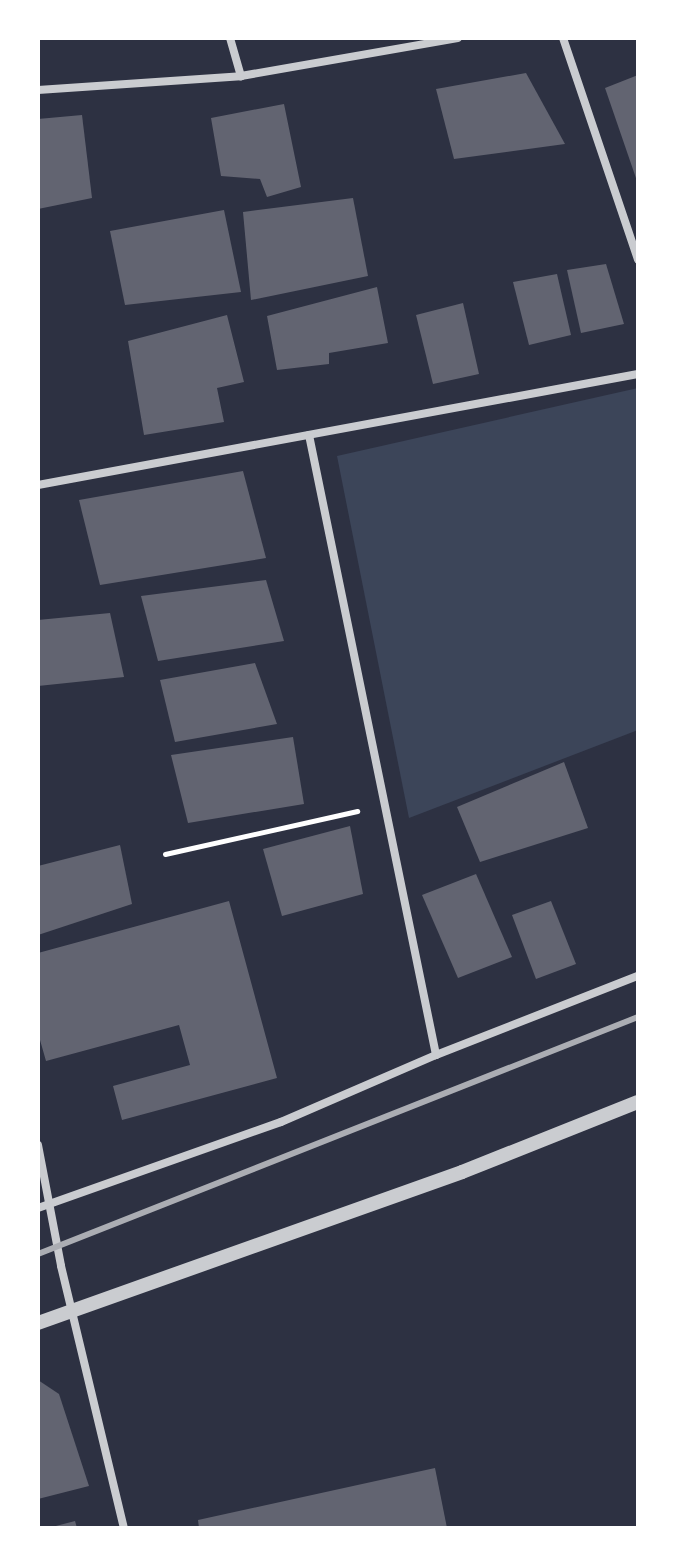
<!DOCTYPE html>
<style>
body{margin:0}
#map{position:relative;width:676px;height:1566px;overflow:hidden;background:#2d3142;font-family:Arial,sans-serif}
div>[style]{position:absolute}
.green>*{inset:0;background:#3c4559}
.building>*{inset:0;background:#626471}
.path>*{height:5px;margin:-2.5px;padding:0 2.5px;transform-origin:2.5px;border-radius:2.5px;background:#fff}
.minor>*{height:8px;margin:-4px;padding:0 4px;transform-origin:4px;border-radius:4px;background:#caccd0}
.tertiary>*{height:14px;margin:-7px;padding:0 7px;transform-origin:7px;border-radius:7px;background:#caccd0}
.rail>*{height:6px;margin:-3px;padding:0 3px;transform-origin:3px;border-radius:3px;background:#abadb3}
span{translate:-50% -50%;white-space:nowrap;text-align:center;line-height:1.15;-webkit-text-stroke:8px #fff;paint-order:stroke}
.frame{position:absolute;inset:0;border:40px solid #fff;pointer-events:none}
</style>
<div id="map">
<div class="green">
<div style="clip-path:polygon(638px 388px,638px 730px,409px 818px,337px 456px)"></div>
</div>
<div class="building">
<div style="clip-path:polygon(526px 73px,565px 144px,454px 159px,436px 89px)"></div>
<div style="clip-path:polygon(638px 75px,638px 184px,605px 88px)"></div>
<div style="clip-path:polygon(284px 104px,301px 187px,267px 197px,260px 179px,221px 176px,211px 118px)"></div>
<div style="clip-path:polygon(82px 115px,92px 198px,38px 209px,38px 119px)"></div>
<div style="clip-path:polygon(353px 198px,368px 276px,251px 300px,243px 212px)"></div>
<div style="clip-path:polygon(224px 210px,241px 292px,125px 305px,110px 231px)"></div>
<div style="clip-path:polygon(606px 264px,624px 324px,581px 333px,567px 270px)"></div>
<div style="clip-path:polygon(557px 274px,571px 335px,529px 345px,513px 282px)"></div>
<div style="clip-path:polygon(377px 287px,388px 343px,329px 353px,329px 364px,277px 370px,267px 316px)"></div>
<div style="clip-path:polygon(463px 303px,479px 374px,433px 384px,416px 315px)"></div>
<div style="clip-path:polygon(227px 315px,244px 382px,217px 388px,224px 422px,144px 435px,128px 341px)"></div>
<div style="clip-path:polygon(243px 471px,266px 558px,100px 585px,79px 500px)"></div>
<div style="clip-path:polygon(266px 580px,284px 641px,158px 661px,141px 596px)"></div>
<div style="clip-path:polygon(110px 613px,124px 677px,38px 686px,38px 620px)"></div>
<div style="clip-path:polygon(255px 663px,277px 724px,175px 742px,160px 680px)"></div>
<div style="clip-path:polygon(293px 737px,304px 804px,188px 823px,171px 755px)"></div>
<div style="clip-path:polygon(564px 762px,588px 828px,480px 862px,457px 807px)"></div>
<div style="clip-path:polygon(350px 826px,363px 894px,282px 916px,263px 849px)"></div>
<div style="clip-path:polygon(120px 845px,132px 904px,38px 935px,38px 866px)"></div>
<div style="clip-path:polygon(476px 874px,512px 957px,458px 978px,422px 895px)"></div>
<div style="clip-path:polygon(229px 901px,277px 1078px,122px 1120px,113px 1086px,190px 1065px,179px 1025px,46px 1061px,38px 1033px,38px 953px)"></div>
<div style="clip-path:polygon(551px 901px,576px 964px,536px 979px,512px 915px)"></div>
<div style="clip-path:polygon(38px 1380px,59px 1394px,89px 1486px,38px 1499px)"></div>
<div style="clip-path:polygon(435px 1468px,447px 1528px,199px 1528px,198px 1520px)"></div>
<div style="clip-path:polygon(75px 1521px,77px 1528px,52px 1528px,52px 1527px)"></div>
</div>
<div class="path">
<div style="left:165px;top:854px;width:197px;rotate:-12.6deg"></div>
</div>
<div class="minor">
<div style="left:230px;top:38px;width:40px;rotate:74deg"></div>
<div style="left:563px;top:38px;width:234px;rotate:71.3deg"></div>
<div style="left:38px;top:90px;width:203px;rotate:-3.9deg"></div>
<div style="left:241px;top:76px;width:220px;rotate:-9.9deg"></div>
<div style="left:309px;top:435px;width:633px;rotate:78.42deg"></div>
<div style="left:38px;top:485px;width:610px;rotate:-10.48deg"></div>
<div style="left:38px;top:1145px;width:123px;rotate:79.2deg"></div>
<div style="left:61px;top:1266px;width:269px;rotate:76.5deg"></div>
<div style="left:38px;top:1208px;width:258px;rotate:-19.5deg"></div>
<div style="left:281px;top:1122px;width:169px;rotate:-23.4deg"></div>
<div style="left:436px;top:1055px;width:217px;rotate:-21.4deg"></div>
</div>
<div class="tertiary">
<div style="left:38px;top:1323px;width:450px;rotate:-19.6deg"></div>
<div style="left:462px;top:1172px;width:189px;rotate:-21.7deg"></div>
</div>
<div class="rail">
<div style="left:38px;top:1254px;width:645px;rotate:-21.55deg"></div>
</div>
<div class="frame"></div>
</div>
